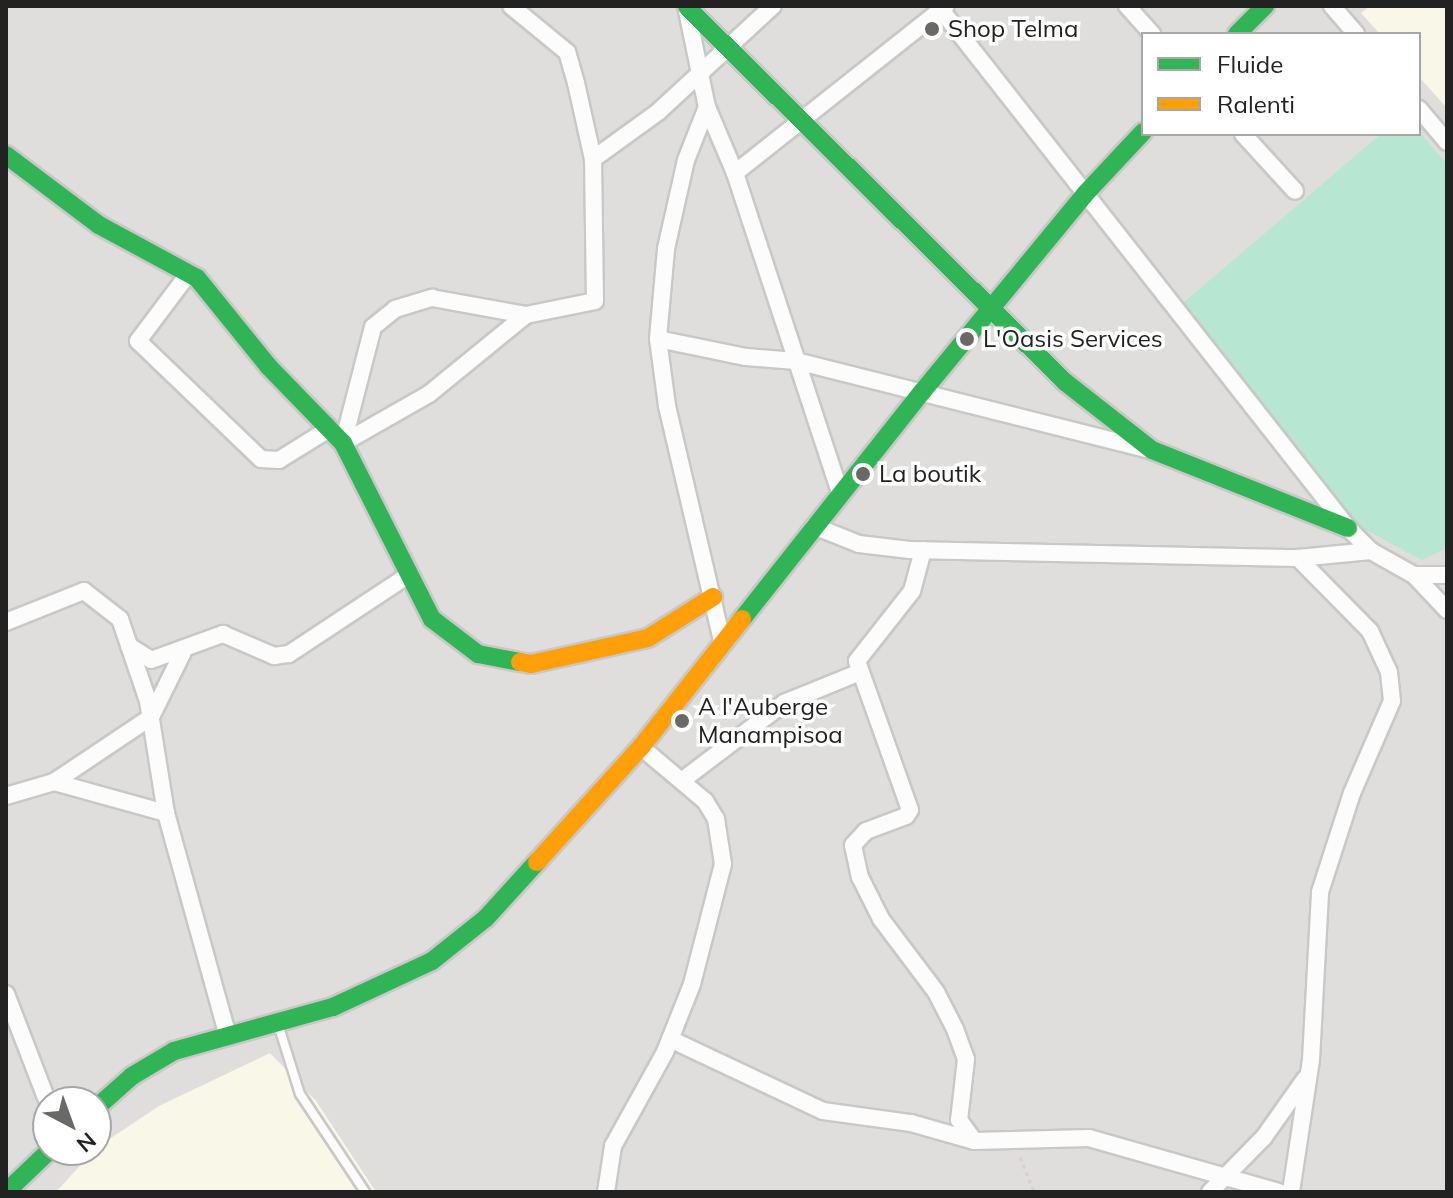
<!DOCTYPE html>
<style>
body{margin:0}
#map{position:relative;width:1453px;height:1198px;overflow:hidden;background:#f0eeeb;font-family:Mulish,sans-serif}
div>[style]{position:absolute}
.residential>*{inset:0;background:#dfdedc}
.education>*{inset:0;background:#f8f7e8}
.pitch>*{inset:0;background:#b7e6d2}
.path>*{height:3px;margin-top:-1.5px;transform-origin:0;background:repeating-linear-gradient(90deg,#dccecd 0 4px,transparent 0 8px)}
.roads{filter:drop-shadow(2px 0 #c9c8c7) drop-shadow(-2px 0 #c9c8c7) drop-shadow(0 2px #c9c8c7) drop-shadow(0 -2px #c9c8c7)}
.lane>*{height:8px;margin:-4px;padding:0 4px;transform-origin:4px;border-radius:4px;background:#fdfcfc}
.street>*{height:16px;margin:-8px;padding:0 8px;transform-origin:8px;border-radius:8px;background:#fdfcfc}
.fast>*{height:18px;margin:-9px;padding:0 9px;transform-origin:9px;border-radius:9px;background:#30b455}
.slow>*{height:18px;margin:-9px;padding:0 9px;transform-origin:9px;border-radius:9px;background:#ff9f0a}
.dots>*{width:22px;height:22px;translate:-50% -50%;box-sizing:border-box;border:4px solid #fff;border-radius:50%}
span{translate:-50% -50%;white-space:nowrap;text-align:center;line-height:1.15;-webkit-text-stroke:7px #fff;paint-order:stroke}
.poi-label{font-size:24px;color:#222}
.left{translate:0 -50%;text-align:left}
.frame{position:absolute;inset:0;border:8px solid #222;pointer-events:none}
.legend{position:absolute;left:1141px;top:32px;width:280px;height:104px;box-sizing:border-box;background:#fff;border:2px solid #a7a7a7;margin:0;padding:10px 14px;list-style:none;font-size:24px;color:#222}
.legend li{display:flex;align-items:center;gap:16px;height:40px}
.legend b{width:40px;border:2px solid #a7a7a7}
.north{position:absolute;left:32px;top:1086px;width:80px;height:80px;box-sizing:border-box;background:#fff;border:2px solid #a7a7a7;border-radius:50%;rotate:139deg;font-size:22px;font-weight:700;line-height:32px;text-align:center;color:#222}
.north::after{content:'';display:block;margin:auto;width:28px;height:36px;background:#6a6968;clip-path:polygon(50% 0,100% 100%,50% 72%,0 100%)}
</style>
<div id="map">
<div class="residential">
<div style="clip-path:polygon(evenodd,6px 6px,1447px 6px,1447px 1192px,6px 1192px,6px 6px,1143px 34px,1419px 34px,1419px 134px,1143px 134px,1143px 34px,6px 6px,48px 1102px,96px 1102px,96px 1150px,48px 1150px,48px 1102px)"></div>
</div>
<div class="education">
<div style="clip-path:polygon(1370px 6px,1447px 6px,1447px 108px,1419px 77px,1419px 34px,1380px 34px,1361px 13px)"></div>
<div style="clip-path:polygon(270px 1053px,316px 1101px,376px 1192px,56px 1192px,96px 1148px,159px 1106px)"></div>
</div>
<div class="pitch">
<div style="clip-path:polygon(1419px 132px,1447px 164px,1447px 548px,1422px 560px,1359px 526px,1183px 303px,1381px 134px)"></div>
</div>
<div class="path">
<div style="left:1020px;top:1157px;width:38px;rotate:68deg"></div>
</div>
<div class="roads">
<div class="lane">
<div style="left:278px;top:1024px;width:73px;rotate:72.6deg"></div>
<div style="left:300px;top:1094px;width:118px;rotate:56.4deg"></div>
</div>
<div class="street">
<div style="left:686px;top:6px;width:103px;rotate:78.3deg"></div>
<div style="left:707px;top:107px;width:72px;rotate:67deg"></div>
<div style="left:735px;top:173px;width:339px;rotate:71.8deg"></div>
<div style="left:938px;top:6px;width:664px;rotate:51.85deg"></div>
<div style="left:1348px;top:528px;width:33px;rotate:45deg"></div>
<div style="left:1371px;top:551px;width:49px;rotate:29.2deg"></div>
<div style="left:1414px;top:575px;width:48px;rotate:46.7deg"></div>
<div style="left:1127px;top:6px;width:38px;rotate:48deg"></div>
<div style="left:1332px;top:6px;width:37px;rotate:49deg"></div>
<div style="left:707px;top:107px;width:57px;rotate:111.6deg"></div>
<div style="left:686px;top:160px;width:91px;rotate:102.7deg"></div>
<div style="left:666px;top:249px;width:90px;rotate:95.1deg"></div>
<div style="left:658px;top:339px;width:68px;rotate:82.3deg"></div>
<div style="left:667px;top:406px;width:244px;rotate:76.8deg"></div>
<div style="left:1419px;top:109px;width:43px;rotate:49.7deg"></div>
<div style="left:1243px;top:134px;width:77px;rotate:47.6deg"></div>
<div style="left:593px;top:159px;width:80px;rotate:-35.9deg"></div>
<div style="left:658px;top:112px;width:156px;rotate:-42.7deg"></div>
<div style="left:735px;top:173px;width:269px;rotate:-38.4deg"></div>
<div style="left:189px;top:273px;width:85px;rotate:126.9deg"></div>
<div style="left:138px;top:341px;width:170px;rotate:43.8deg"></div>
<div style="left:261px;top:459px;width:18px;rotate:3deg"></div>
<div style="left:279px;top:460px;width:59px;rotate:-31.8deg"></div>
<div style="left:658px;top:339px;width:90px;rotate:11.6deg"></div>
<div style="left:746px;top:357px;width:50px;rotate:4.6deg"></div>
<div style="left:796px;top:361px;width:361px;rotate:14.1deg"></div>
<div style="left:343px;top:443px;width:120px;rotate:-75.5deg"></div>
<div style="left:373px;top:327px;width:28px;rotate:-39deg"></div>
<div style="left:395px;top:309px;width:39px;rotate:-17deg"></div>
<div style="left:432px;top:298px;width:96px;rotate:10.3deg"></div>
<div style="left:526px;top:315px;width:70px;rotate:-11.5deg"></div>
<div style="left:595px;top:301px;width:142px;rotate:-90.8deg"></div>
<div style="left:593px;top:159px;width:78px;rotate:-102.6deg"></div>
<div style="left:576px;top:83px;width:32px;rotate:-106deg"></div>
<div style="left:567px;top:52px;width:72px;rotate:-140.6deg"></div>
<div style="left:343px;top:443px;width:99px;rotate:-29.7deg"></div>
<div style="left:429px;top:394px;width:125px;rotate:-39.2deg"></div>
<div style="left:814px;top:526px;width:48px;rotate:21.8deg"></div>
<div style="left:859px;top:544px;width:51px;rotate:6.7deg"></div>
<div style="left:910px;top:550px;width:388px;rotate:1.2deg"></div>
<div style="left:1298px;top:558px;width:73px;rotate:-5.5deg"></div>
<div style="left:923px;top:550px;width:42px;rotate:105deg"></div>
<div style="left:912px;top:591px;width:89px;rotate:128.2deg"></div>
<div style="left:857px;top:661px;width:158px;rotate:70.4deg"></div>
<div style="left:910px;top:810px;width:7px;rotate:124deg"></div>
<div style="left:906px;top:816px;width:43px;rotate:159.4deg"></div>
<div style="left:866px;top:831px;width:19px;rotate:133deg"></div>
<div style="left:853px;top:845px;width:33px;rotate:78deg"></div>
<div style="left:860px;top:877px;width:47px;rotate:63.4deg"></div>
<div style="left:881px;top:919px;width:91px;rotate:53deg"></div>
<div style="left:936px;top:992px;width:42px;rotate:62.8deg"></div>
<div style="left:955px;top:1029px;width:32px;rotate:70deg"></div>
<div style="left:966px;top:1059px;width:61px;rotate:96.5deg"></div>
<div style="left:959px;top:1120px;width:26px;rotate:54deg"></div>
<div style="left:1414px;top:575px;width:33px"></div>
<div style="left:6px;top:622px;width:84px;rotate:-21.7deg"></div>
<div style="left:84px;top:591px;width:46px;rotate:37.9deg"></div>
<div style="left:120px;top:619px;width:87px;rotate:71.1deg"></div>
<div style="left:148px;top:701px;width:113px;rotate:80.9deg"></div>
<div style="left:166px;top:813px;width:228px;rotate:74.5deg"></div>
<div style="left:129px;top:646px;width:26px;rotate:32deg"></div>
<div style="left:151px;top:660px;width:77px;rotate:-19.9deg"></div>
<div style="left:223px;top:634px;width:56px;rotate:23.3deg"></div>
<div style="left:274px;top:656px;width:15px;rotate:-8deg"></div>
<div style="left:289px;top:654px;width:145px;rotate:-33.5deg"></div>
<div style="left:684px;top:779px;width:126px;rotate:-37.2deg"></div>
<div style="left:784px;top:703px;width:80px;rotate:-22.1deg"></div>
<div style="left:54px;top:782px;width:117px;rotate:-33.8deg"></div>
<div style="left:151px;top:717px;width:72px;rotate:-63.8deg"></div>
<div style="left:6px;top:796px;width:50px;rotate:-16.3deg"></div>
<div style="left:54px;top:782px;width:116px;rotate:15.5deg"></div>
<div style="left:6px;top:994px;width:117px;rotate:68.9deg"></div>
<div style="left:670px;top:1039px;width:169px;rotate:25.2deg"></div>
<div style="left:823px;top:1111px;width:89px;rotate:7.8deg"></div>
<div style="left:911px;top:1123px;width:66px;rotate:15.9deg"></div>
<div style="left:974px;top:1141px;width:115px;rotate:-1.5deg"></div>
<div style="left:1089px;top:1138px;width:198px;rotate:15.9deg"></div>
<div style="left:606px;top:1192px;width:47px;rotate:-81.3deg"></div>
<div style="left:613px;top:1146px;width:107px;rotate:-61deg"></div>
<div style="left:665px;top:1052px;width:73px;rotate:-68.3deg"></div>
<div style="left:692px;top:984px;width:124px;rotate:-75.5deg"></div>
<div style="left:723px;top:864px;width:46px;rotate:-98.8deg"></div>
<div style="left:716px;top:819px;width:21px;rotate:-121deg"></div>
<div style="left:705px;top:801px;width:84px;rotate:-139.8deg"></div>
<div style="left:1210px;top:1192px;width:77px;rotate:-45.5deg"></div>
<div style="left:1264px;top:1137px;width:71px;rotate:-54.7deg"></div>
<div style="left:1291px;top:1192px;width:134px;rotate:-81.4deg"></div>
<div style="left:1311px;top:1060px;width:168px;rotate:-86.9deg"></div>
<div style="left:1320px;top:892px;width:104px;rotate:-72.1deg"></div>
<div style="left:1352px;top:793px;width:100px;rotate:-66.5deg"></div>
<div style="left:1392px;top:701px;width:29px;rotate:-96deg"></div>
<div style="left:1389px;top:672px;width:45px;rotate:-114.9deg"></div>
<div style="left:1370px;top:631px;width:103px;rotate:-134.6deg"></div>
</div>
<div class="fast">
<div style="left:687px;top:7px;width:532px;rotate:44.77deg"></div>
<div style="left:1065px;top:382px;width:110px;rotate:38deg"></div>
<div style="left:1152px;top:450px;width:211px;rotate:21.7deg"></div>
<div style="left:1237px;top:34px;width:40px;rotate:-45deg"></div>
<div style="left:6px;top:155px;width:116px;rotate:37deg"></div>
<div style="left:99px;top:225px;width:111px;rotate:28.4deg"></div>
<div style="left:197px;top:278px;width:114px;rotate:51deg"></div>
<div style="left:269px;top:367px;width:106px;rotate:45.8deg"></div>
<div style="left:343px;top:443px;width:197px;rotate:63.2deg"></div>
<div style="left:432px;top:619px;width:58px;rotate:37.3deg"></div>
<div style="left:478px;top:654px;width:43px;rotate:10.8deg"></div>
<div style="left:742px;top:619px;width:290px;rotate:-51.6deg"></div>
<div style="left:922px;top:392px;width:256px;rotate:-50.5deg"></div>
<div style="left:1085px;top:194px;width:85px;rotate:-46.9deg"></div>
<div style="left:96px;top:1108px;width:48px;rotate:-41.6deg"></div>
<div style="left:132px;top:1076px;width:49px;rotate:-30.8deg"></div>
<div style="left:174px;top:1051px;width:165px;rotate:-15.5deg"></div>
<div style="left:333px;top:1007px;width:109px;rotate:-24.9deg"></div>
<div style="left:432px;top:961px;width:69px;rotate:-38.5deg"></div>
<div style="left:486px;top:918px;width:76px;rotate:-47.7deg"></div>
<div style="left:6px;top:1192px;width:61px;rotate:-43.7deg"></div>
</div>
<div class="slow">
<div style="left:520px;top:662px;width:11px;rotate:10deg"></div>
<div style="left:531px;top:664px;width:120px;rotate:-12.5deg"></div>
<div style="left:648px;top:638px;width:77px;rotate:-32.2deg"></div>
<div style="left:537px;top:862px;width:155px;rotate:-47.9deg"></div>
<div style="left:641px;top:747px;width:163px;rotate:-51.7deg"></div>
</div>
</div>
<div class="dots">
<div style="left:932px;top:29px;background:#6a6968"></div>
<div style="left:967px;top:339px;background:#6a6968"></div>
<div style="left:863px;top:474px;background:#6a6968"></div>
<div style="left:682px;top:721px;background:#6a6968"></div>
</div>
<div class="poi-label">
<span class="left" style="left:948px;top:29px">Shop Telma</span>
<span class="left" style="left:983px;top:339px">L'Oasis Services</span>
<span class="left" style="left:879px;top:474px">La boutik</span>
<span class="left" style="left:698px;top:721px">A l'Auberge<br>Manampisoa</span>
</div>
<div class="frame"></div>
<ul class="legend">
<li><b style="height:10px;background:#30b455"></b>Fluide</li>
<li><b style="height:10px;background:#ff9f0a"></b>Ralenti</li>
</ul>
<div class="north">N</div>
</div>
